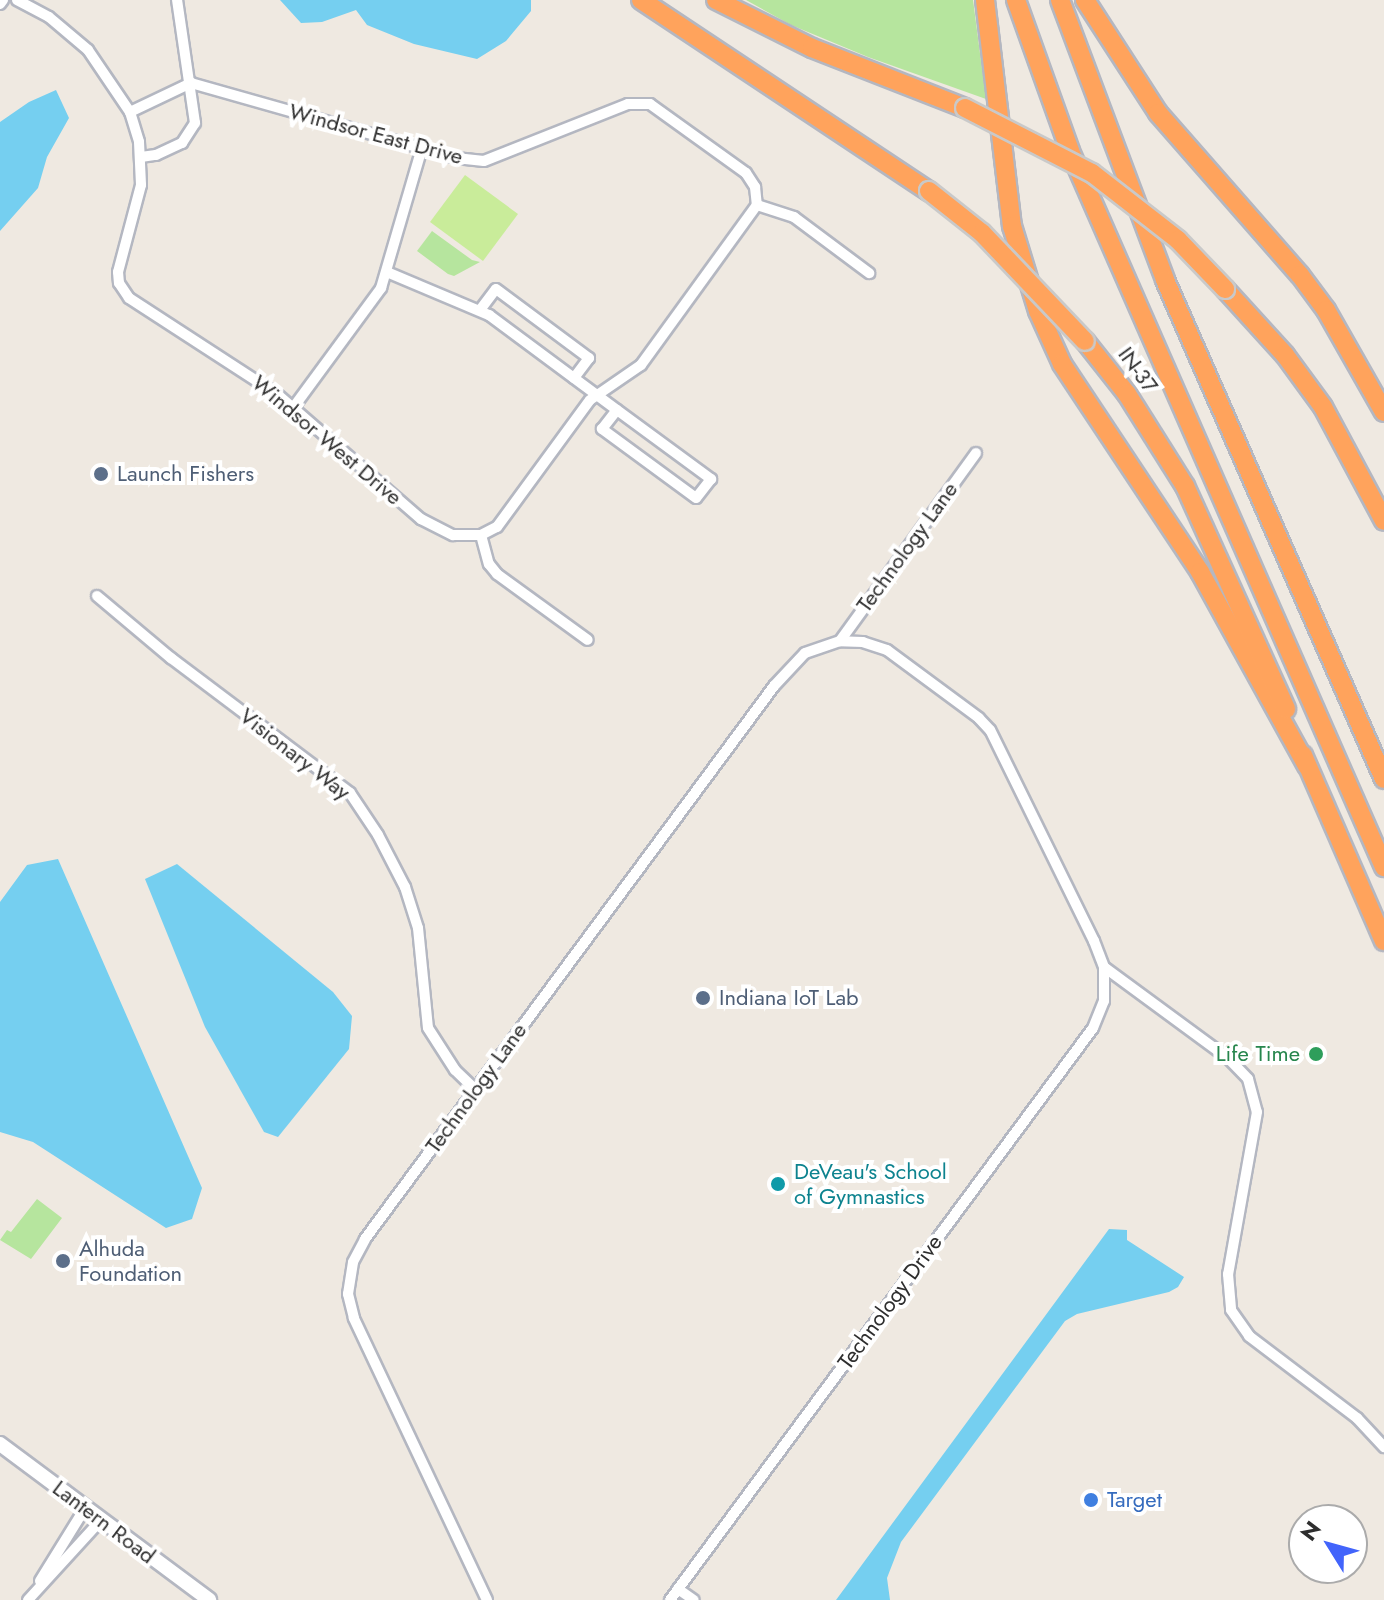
<!DOCTYPE html>
<style>
body{margin:0}
#map{position:relative;width:1384px;height:1600px;overflow:hidden;background:#efe9e1;font-family:Jost,sans-serif}
div>[style]{position:absolute}
.green>*{inset:0;background:#b6e59e}
.pitch>*{inset:0;background:#c9ec9a}
.water>*{inset:0;background:#75cff0}
.roads{filter:drop-shadow(2px 0 #b4b7c1) drop-shadow(-2px 0 #b4b7c1) drop-shadow(0 2px #b4b7c1) drop-shadow(0 -2px #b4b7c1)}
.street>*{height:10px;margin:-5px;padding:0 5px;transform-origin:5px;border-radius:5px;background:#fff}
.secondary>*{height:14px;margin:-7px;padding:0 7px;transform-origin:7px;border-radius:7px;background:#fff}
.highway>*{height:18px;margin:-9px;padding:0 9px;transform-origin:9px;border-radius:9px;background:#ffa35c}
.bridges{filter:drop-shadow(2px 0 #c9c9c9) drop-shadow(-2px 0 #c9c9c9) drop-shadow(0 2px #c9c9c9) drop-shadow(0 -2px #c9c9c9)}
.highway-bridge>*{height:18px;margin:-9px;padding:0 9px;transform-origin:9px;border-radius:9px;background:#ffa35c}
.dots>*{width:22px;height:22px;translate:-50% -50%;box-sizing:border-box;border:4px solid #fff;border-radius:50%}
span{translate:-50% -50%;white-space:nowrap;text-align:center;line-height:1.15;-webkit-text-stroke:8px #fff;paint-order:stroke}
.street-label{font-size:22px;color:#2e2e2e}
.service-label{font-size:22px;color:#4e5e75}
.left{translate:0 -50%;text-align:left}
.leisure-label{font-size:22px;color:#27864d}
.right{translate:-100% -50%;text-align:right}
.culture-label{font-size:22px;color:#0d838f}
.shop-label{font-size:22px;color:#366cbe}
.north{position:absolute;left:1288px;top:1504px;width:80px;height:80px;box-sizing:border-box;background:#fff;border:2px solid #ababab;border-radius:50%;rotate:307deg;font-size:22px;font-weight:700;line-height:32px;text-align:center;color:#2e2e2e}
.north::after{content:'';display:block;margin:auto;width:28px;height:36px;background:#4264fb;clip-path:polygon(50% 0,100% 100%,50% 72%,0 100%)}
</style>
<div id="map">
<div class="green">
<div style="clip-path:polygon(746px 0,973px 0,986px 99px,868px 57px,791px 25px)"></div>
<div style="clip-path:polygon(432px 231px,472px 260px,480px 262px,454px 276px,448px 274px,417px 251px)"></div>
<div style="clip-path:polygon(37px 1199px,62px 1218px,31px 1259px,0 1240px,7px 1230px,11px 1232px)"></div>
</div>
<div class="pitch">
<div style="clip-path:polygon(465px 175px,518px 214px,483px 261px,430px 222px)"></div>
</div>
<div class="water">
<div style="clip-path:polygon(280px 0,531px 0,531px 11px,506px 41px,477px 59px,414px 44px,367px 25px,356px 10px,322px 22px,301px 23px)"></div>
<div style="clip-path:polygon(56px 90px,69px 118px,47px 157px,38px 188px,0 231px,0 122px,29px 102px)"></div>
<div style="clip-path:polygon(58px 859px,202px 1188px,192px 1219px,166px 1228px,33px 1142px,0 1132px,0 902px,27px 865px)"></div>
<div style="clip-path:polygon(177px 864px,333px 992px,352px 1016px,349px 1049px,278px 1137px,264px 1132px,205px 1027px,145px 879px)"></div>
<div style="clip-path:polygon(1109px 1229px,1127px 1230px,1127px 1240px,1184px 1277px,1178px 1287px,1169px 1292px,1077px 1314px,1065px 1321px,901px 1542px,887px 1578px,890px 1600px,836px 1600px)"></div>
</div>
<div class="roads">
<div class="street">
<div style="left:17px;top:0;width:36px;rotate:28deg"></div>
<div style="left:49px;top:17px;width:51px;rotate:40.2deg"></div>
<div style="left:88px;top:50px;width:75px;rotate:55.9deg"></div>
<div style="left:130px;top:112px;width:31px;rotate:73deg"></div>
<div style="left:139px;top:142px;width:43px;rotate:87.3deg"></div>
<div style="left:141px;top:185px;width:90px;rotate:104.8deg"></div>
<div style="left:118px;top:272px;width:11px;rotate:85deg"></div>
<div style="left:119px;top:283px;width:18px;rotate:56deg"></div>
<div style="left:129px;top:298px;width:176px;rotate:33deg"></div>
<div style="left:277px;top:394px;width:191px;rotate:41deg"></div>
<div style="left:421px;top:519px;width:36px;rotate:27deg"></div>
<div style="left:453px;top:535px;width:28px"></div>
<div style="left:481px;top:535px;width:30px;rotate:75deg"></div>
<div style="left:489px;top:564px;width:13px;rotate:51deg"></div>
<div style="left:497px;top:574px;width:112px;rotate:36deg"></div>
<div style="left:0;top:4px;width:5px;rotate:-53deg"></div>
<div style="left:130px;top:112px;width:68px;rotate:-25.4deg"></div>
<div style="left:191px;top:83px;width:275px;rotate:15.8deg"></div>
<div style="left:456px;top:158px;width:28px;rotate:6deg"></div>
<div style="left:484px;top:161px;width:155px;rotate:-21.6deg"></div>
<div style="left:628px;top:104px;width:22px"></div>
<div style="left:650px;top:104px;width:118px;rotate:35.7deg"></div>
<div style="left:746px;top:173px;width:17px;rotate:57deg"></div>
<div style="left:755px;top:187px;width:18px;rotate:84deg"></div>
<div style="left:757px;top:205px;width:39px;rotate:18deg"></div>
<div style="left:794px;top:217px;width:94px;rotate:36.7deg"></div>
<div style="left:141px;top:157px;width:15px;rotate:-8deg"></div>
<div style="left:156px;top:155px;width:29px;rotate:-25deg"></div>
<div style="left:182px;top:143px;width:24px;rotate:-57deg"></div>
<div style="left:195px;top:123px;width:124px;rotate:-98.3deg"></div>
<div style="left:387px;top:272px;width:111px;rotate:22.9deg"></div>
<div style="left:489px;top:315px;width:159px;rotate:36.6deg"></div>
<div style="left:480px;top:310px;width:26px;rotate:-53deg"></div>
<div style="left:496px;top:289px;width:116px;rotate:36.6deg"></div>
<div style="left:589px;top:358px;width:25px;rotate:127deg"></div>
<div style="left:293px;top:408px;width:149px;rotate:-53.7deg"></div>
<div style="left:381px;top:288px;width:146px;rotate:-73.7deg"></div>
<div style="left:617px;top:410px;width:117px;rotate:36.3deg"></div>
<div style="left:711px;top:479px;width:24px;rotate:128deg"></div>
<div style="left:696px;top:498px;width:117px;rotate:-143.7deg"></div>
<div style="left:602px;top:429px;width:24px;rotate:-52deg"></div>
<div style="left:481px;top:535px;width:18px;rotate:-27deg"></div>
<div style="left:497px;top:527px;width:157px;rotate:-53.8deg"></div>
<div style="left:590px;top:400px;width:62px;rotate:-34.5deg"></div>
<div style="left:641px;top:365px;width:198px;rotate:-54.1deg"></div>
<div style="left:97px;top:596px;width:97px;rotate:40deg"></div>
<div style="left:171px;top:658px;width:224px;rotate:37deg"></div>
<div style="left:350px;top:793px;width:50px;rotate:56.3deg"></div>
<div style="left:378px;top:835px;width:59px;rotate:62.6deg"></div>
<div style="left:405px;top:887px;width:43px;rotate:72.4deg"></div>
<div style="left:418px;top:928px;width:100px;rotate:84.3deg"></div>
<div style="left:428px;top:1028px;width:50px;rotate:57.3deg"></div>
<div style="left:455px;top:1070px;width:28px;rotate:44deg"></div>
<div style="left:1104px;top:967px;width:154px;rotate:36.3deg"></div>
<div style="left:1228px;top:1058px;width:29px;rotate:46deg"></div>
<div style="left:1248px;top:1079px;width:34px;rotate:75deg"></div>
<div style="left:1257px;top:1112px;width:165px;rotate:100.1deg"></div>
<div style="left:1228px;top:1274px;width:36px;rotate:85deg"></div>
<div style="left:1231px;top:1310px;width:32px;rotate:55deg"></div>
<div style="left:1249px;top:1336px;width:136px;rotate:37.2deg"></div>
<div style="left:1357px;top:1418px;width:40px;rotate:47deg"></div>
<div style="left:40px;top:1581px;width:86px;rotate:-58.3deg"></div>
<div style="left:678px;top:1589px;width:19px;rotate:35deg"></div>
<div style="left:28px;top:1600px;width:108px;rotate:-47.6deg"></div>
<div style="left:487px;top:1600px;width:312px;rotate:-115.3deg"></div>
<div style="left:354px;top:1318px;width:25px;rotate:-104deg"></div>
<div style="left:348px;top:1294px;width:32px;rotate:-81deg"></div>
<div style="left:353px;top:1262px;width:26px;rotate:-62deg"></div>
<div style="left:365px;top:1239px;width:688px;rotate:-53.51deg"></div>
<div style="left:774px;top:686px;width:45px;rotate:-46.8deg"></div>
<div style="left:805px;top:653px;width:37px;rotate:-19deg"></div>
<div style="left:840px;top:641px;width:232px;rotate:-54.1deg"></div>
<div style="left:670px;top:1600px;width:711px;rotate:-53.52deg"></div>
<div style="left:1093px;top:1028px;width:29px;rotate:-68deg"></div>
<div style="left:1104px;top:1001px;width:34px;rotate:-90deg"></div>
<div style="left:1104px;top:967px;width:28px;rotate:-111deg"></div>
<div style="left:1094px;top:941px;width:235px;rotate:-116.2deg"></div>
<div style="left:990px;top:730px;width:16px;rotate:-133deg"></div>
<div style="left:979px;top:718px;width:114px;rotate:-143.5deg"></div>
<div style="left:887px;top:650px;width:25px;rotate:-162deg"></div>
<div style="left:863px;top:642px;width:23px;rotate:-178deg"></div>
</div>
<div class="secondary">
<div style="left:0;top:1444px;width:261px;rotate:36.7deg"></div>
</div>
<div class="highway">
<div style="left:641px;top:0;width:346px;rotate:33.6deg"></div>
<div style="left:716px;top:0;width:107px;rotate:26.6deg"></div>
<div style="left:812px;top:48px;width:164px;rotate:21.4deg"></div>
<div style="left:985px;top:0;width:228px;rotate:83.2deg"></div>
<div style="left:1012px;top:226px;width:89px;rotate:73deg"></div>
<div style="left:1038px;top:311px;width:58px;rotate:65.6deg"></div>
<div style="left:1062px;top:364px;width:250px;rotate:56.4deg"></div>
<div style="left:1200px;top:572px;width:222px;rotate:61.1deg"></div>
<div style="left:1016px;top:0;width:160px;rotate:70.3deg"></div>
<div style="left:1070px;top:151px;width:782px;rotate:66.32deg"></div>
<div style="left:1060px;top:0;width:299px;rotate:69.4deg"></div>
<div style="left:1165px;top:280px;width:545px;rotate:66.3deg"></div>
<div style="left:1085px;top:0;width:135px;rotate:57.1deg"></div>
<div style="left:1158px;top:113px;width:215px;rotate:48.8deg"></div>
<div style="left:1300px;top:275px;width:44px;rotate:53.4deg"></div>
<div style="left:1326px;top:310px;width:117px;rotate:60.4deg"></div>
<div style="left:1225px;top:289px;width:89px;rotate:47.7deg"></div>
<div style="left:1285px;top:355px;width:64px;rotate:53.8deg"></div>
<div style="left:1323px;top:407px;width:129px;rotate:61.8deg"></div>
<div style="left:1085px;top:341px;width:68px;rotate:51.6deg"></div>
<div style="left:1127px;top:394px;width:109px;rotate:57.8deg"></div>
<div style="left:1185px;top:486px;width:245px;rotate:65.6deg"></div>
<div style="left:1303px;top:755px;width:203px;rotate:66.5deg"></div>
</div>
</div>
<div class="bridges">
<div class="highway-bridge">
<div style="left:965px;top:108px;width:143px;rotate:27.1deg"></div>
<div style="left:1092px;top:173px;width:109px;rotate:37.9deg"></div>
<div style="left:1178px;top:240px;width:68px;rotate:46.2deg"></div>
<div style="left:929px;top:191px;width:68px;rotate:38.4deg"></div>
<div style="left:982px;top:233px;width:149px;rotate:46.4deg"></div>
</div>
</div>
<div class="dots">
<div style="left:101px;top:474px;background:#5c6f8a"></div>
<div style="left:703px;top:998px;background:#5c6f8a"></div>
<div style="left:1316px;top:1054px;background:#2e9e5b"></div>
<div style="left:778px;top:1184px;background:#0f9aa8"></div>
<div style="left:63px;top:1261px;background:#5c6f8a"></div>
<div style="left:1091px;top:1500px;background:#3f7fe0"></div>
</div>
<div class="street-label">
<span style="left:376px;top:134px;rotate:15deg">Windsor East Drive</span>
<span style="left:1138px;top:370px;rotate:54deg">IN-37</span>
<span style="left:327px;top:440px;rotate:40deg">Windsor West Drive</span>
<span style="left:907px;top:547px;rotate:-54deg">Technology Lane</span>
<span style="left:295px;top:754px;rotate:38deg">Visionary Way</span>
<span style="left:476px;top:1088px;rotate:-54deg">Technology Lane</span>
<span style="left:890px;top:1302px;rotate:-54deg">Technology Drive</span>
<span style="left:104px;top:1522px;rotate:37deg">Lantern Road</span>
</div>
<div class="service-label">
<span class="left" style="left:117px;top:474px">Launch Fishers</span>
<span class="left" style="left:719px;top:998px">Indiana IoT Lab</span>
<span class="left" style="left:79px;top:1261px">Alhuda<br>Foundation</span>
</div>
<div class="leisure-label">
<span class="right" style="left:1300px;top:1054px">Life Time</span>
</div>
<div class="culture-label">
<span class="left" style="left:794px;top:1184px">DeVeau's School<br>of Gymnastics</span>
</div>
<div class="shop-label">
<span class="left" style="left:1107px;top:1500px">Target</span>
</div>
<div class="north">N</div>
</div>
